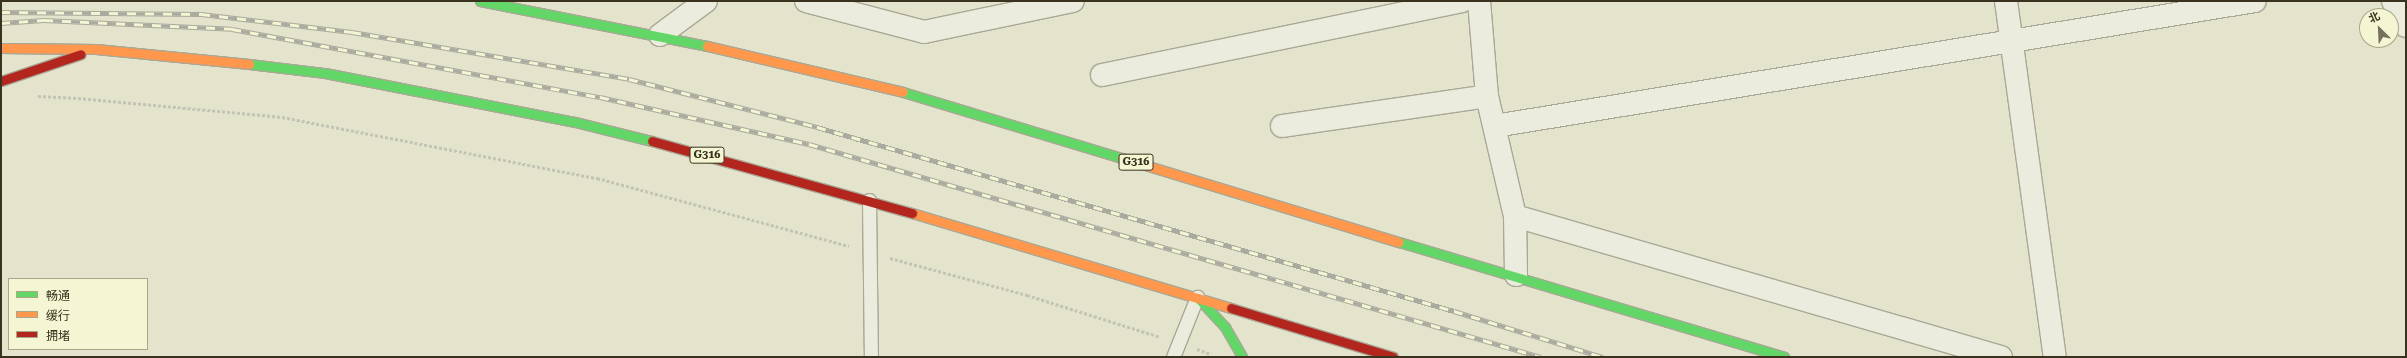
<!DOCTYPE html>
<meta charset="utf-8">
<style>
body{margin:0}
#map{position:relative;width:2407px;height:358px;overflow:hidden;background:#e4e4cd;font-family:"Roboto Serif","Noto Sans SC",serif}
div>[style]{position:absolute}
.path>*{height:2.5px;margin-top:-1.25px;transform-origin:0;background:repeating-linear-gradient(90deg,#c4c4b5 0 3px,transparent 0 5px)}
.roads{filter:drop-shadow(1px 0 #a9a896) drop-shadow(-1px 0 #a9a896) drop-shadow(0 1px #a9a896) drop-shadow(0 -1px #a9a896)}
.lane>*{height:13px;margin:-6.5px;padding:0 6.5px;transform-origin:6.5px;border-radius:6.5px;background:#ececde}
.street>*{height:22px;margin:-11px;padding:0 11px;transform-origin:11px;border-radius:11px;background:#ececde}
.fast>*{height:9px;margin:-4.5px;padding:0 4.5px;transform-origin:4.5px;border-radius:4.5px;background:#63d668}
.slow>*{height:9px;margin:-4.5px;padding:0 4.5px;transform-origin:4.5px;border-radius:4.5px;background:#ff974d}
.jam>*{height:9px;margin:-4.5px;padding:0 4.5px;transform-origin:4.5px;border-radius:4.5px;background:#b3261e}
.rail>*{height:4.5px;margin-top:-2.25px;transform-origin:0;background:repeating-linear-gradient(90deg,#f4f5d2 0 9px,#abaa9e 0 18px);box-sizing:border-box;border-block:1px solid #abaa9e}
span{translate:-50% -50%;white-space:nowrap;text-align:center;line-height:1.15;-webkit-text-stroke:3.5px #f4f5d2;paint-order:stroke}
.shield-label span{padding:1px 3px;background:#f4f5d2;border:1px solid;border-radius:3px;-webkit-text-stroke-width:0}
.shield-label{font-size:11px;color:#38321e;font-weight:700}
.frame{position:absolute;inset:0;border:2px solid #38321e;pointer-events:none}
.legend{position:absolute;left:8px;top:278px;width:140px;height:72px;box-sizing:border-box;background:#f4f5d2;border:1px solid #a9a78a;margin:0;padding:5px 7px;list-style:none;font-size:12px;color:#38321e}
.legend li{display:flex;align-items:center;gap:8px;height:20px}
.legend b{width:20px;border:1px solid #a9a78a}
.north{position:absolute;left:2359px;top:8px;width:40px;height:40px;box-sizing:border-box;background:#f4f5d2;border:1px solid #a9a78a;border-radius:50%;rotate:336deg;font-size:11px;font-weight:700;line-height:16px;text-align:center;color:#38321e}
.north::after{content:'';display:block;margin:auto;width:14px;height:18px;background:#74705b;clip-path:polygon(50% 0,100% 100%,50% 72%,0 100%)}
</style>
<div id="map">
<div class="path">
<div style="left:38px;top:96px;width:40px;rotate:2.9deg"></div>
<div style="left:78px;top:98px;width:205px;rotate:5.3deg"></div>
<div style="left:282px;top:117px;width:321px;rotate:11deg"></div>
<div style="left:597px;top:178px;width:261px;rotate:15.1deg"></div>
<div style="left:890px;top:258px;width:142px;rotate:15.1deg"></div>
<div style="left:1027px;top:295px;width:139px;rotate:17.5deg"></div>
<div style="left:1197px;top:349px;width:15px;rotate:20deg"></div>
</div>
<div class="roads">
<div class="lane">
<div style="left:869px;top:200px;width:157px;rotate:89.3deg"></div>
<div style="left:1173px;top:357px;width:65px;rotate:-68.2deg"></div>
</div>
<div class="street">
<div style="left:806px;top:1px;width:122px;rotate:14.7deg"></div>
<div style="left:924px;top:32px;width:152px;rotate:-11.8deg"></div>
<div style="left:1479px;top:1px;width:95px;rotate:85.2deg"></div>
<div style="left:1487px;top:96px;width:123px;rotate:76.9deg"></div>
<div style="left:1515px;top:216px;width:59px;rotate:89deg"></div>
<div style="left:2006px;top:1px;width:359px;rotate:82.2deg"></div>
<div style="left:2393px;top:1px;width:28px;rotate:63deg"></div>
<div style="left:660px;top:35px;width:57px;rotate:-36.5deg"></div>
<div style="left:1102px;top:75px;width:367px;rotate:-11.6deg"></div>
<div style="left:1282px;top:126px;width:207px;rotate:-8.3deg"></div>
<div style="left:1495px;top:126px;width:770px;rotate:-9.34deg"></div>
<div style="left:1515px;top:216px;width:506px;rotate:16.18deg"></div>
</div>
<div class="fast">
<div style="left:480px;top:1px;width:231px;rotate:11.2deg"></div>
<div style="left:249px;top:64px;width:77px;rotate:6.8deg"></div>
<div style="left:325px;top:73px;width:255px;rotate:11.1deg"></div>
<div style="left:575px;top:122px;width:79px;rotate:13.9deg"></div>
<div style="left:903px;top:92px;width:229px;rotate:16.8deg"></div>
<div style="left:1399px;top:242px;width:402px;rotate:16.6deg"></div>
<div style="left:1198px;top:298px;width:40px;rotate:47deg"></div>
<div style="left:1225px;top:327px;width:34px;rotate:60deg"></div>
</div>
<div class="slow">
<div style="left:707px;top:46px;width:201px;rotate:13.2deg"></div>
<div style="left:1px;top:48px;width:95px;rotate:0.6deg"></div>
<div style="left:96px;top:49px;width:154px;rotate:5.6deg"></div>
<div style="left:1122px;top:158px;width:289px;rotate:16.9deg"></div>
<div style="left:912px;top:213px;width:333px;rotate:16.6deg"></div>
</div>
<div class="jam">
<div style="left:1px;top:81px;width:84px;rotate:-18.6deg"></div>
<div style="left:652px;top:141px;width:270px;rotate:15.5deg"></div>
<div style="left:1231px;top:308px;width:169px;rotate:16.8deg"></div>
</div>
</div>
<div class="rail">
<div style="left:1px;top:12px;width:200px;rotate:0.6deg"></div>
<div style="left:201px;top:14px;width:152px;rotate:6.8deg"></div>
<div style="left:352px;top:32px;width:281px;rotate:9.6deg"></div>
<div style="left:629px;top:79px;width:194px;rotate:14.3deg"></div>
<div style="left:817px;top:127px;width:663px;rotate:16.11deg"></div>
<div style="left:1454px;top:311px;width:156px;rotate:17.2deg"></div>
<div style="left:1px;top:23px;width:43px;rotate:-4deg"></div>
<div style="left:44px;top:20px;width:188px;rotate:2.7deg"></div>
<div style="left:232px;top:29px;width:374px;rotate:10.5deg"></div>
<div style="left:600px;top:97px;width:214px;rotate:12.7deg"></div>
<div style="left:809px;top:144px;width:762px;rotate:16.22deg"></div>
</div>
<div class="shield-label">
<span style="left:707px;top:155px">G316</span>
<span style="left:1136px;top:162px">G316</span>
</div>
<div class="frame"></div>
<ul class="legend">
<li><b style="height:5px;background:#63d668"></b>畅通</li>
<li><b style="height:5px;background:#ff974d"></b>缓行</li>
<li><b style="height:5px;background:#b3261e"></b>拥堵</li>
</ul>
<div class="north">北</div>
</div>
